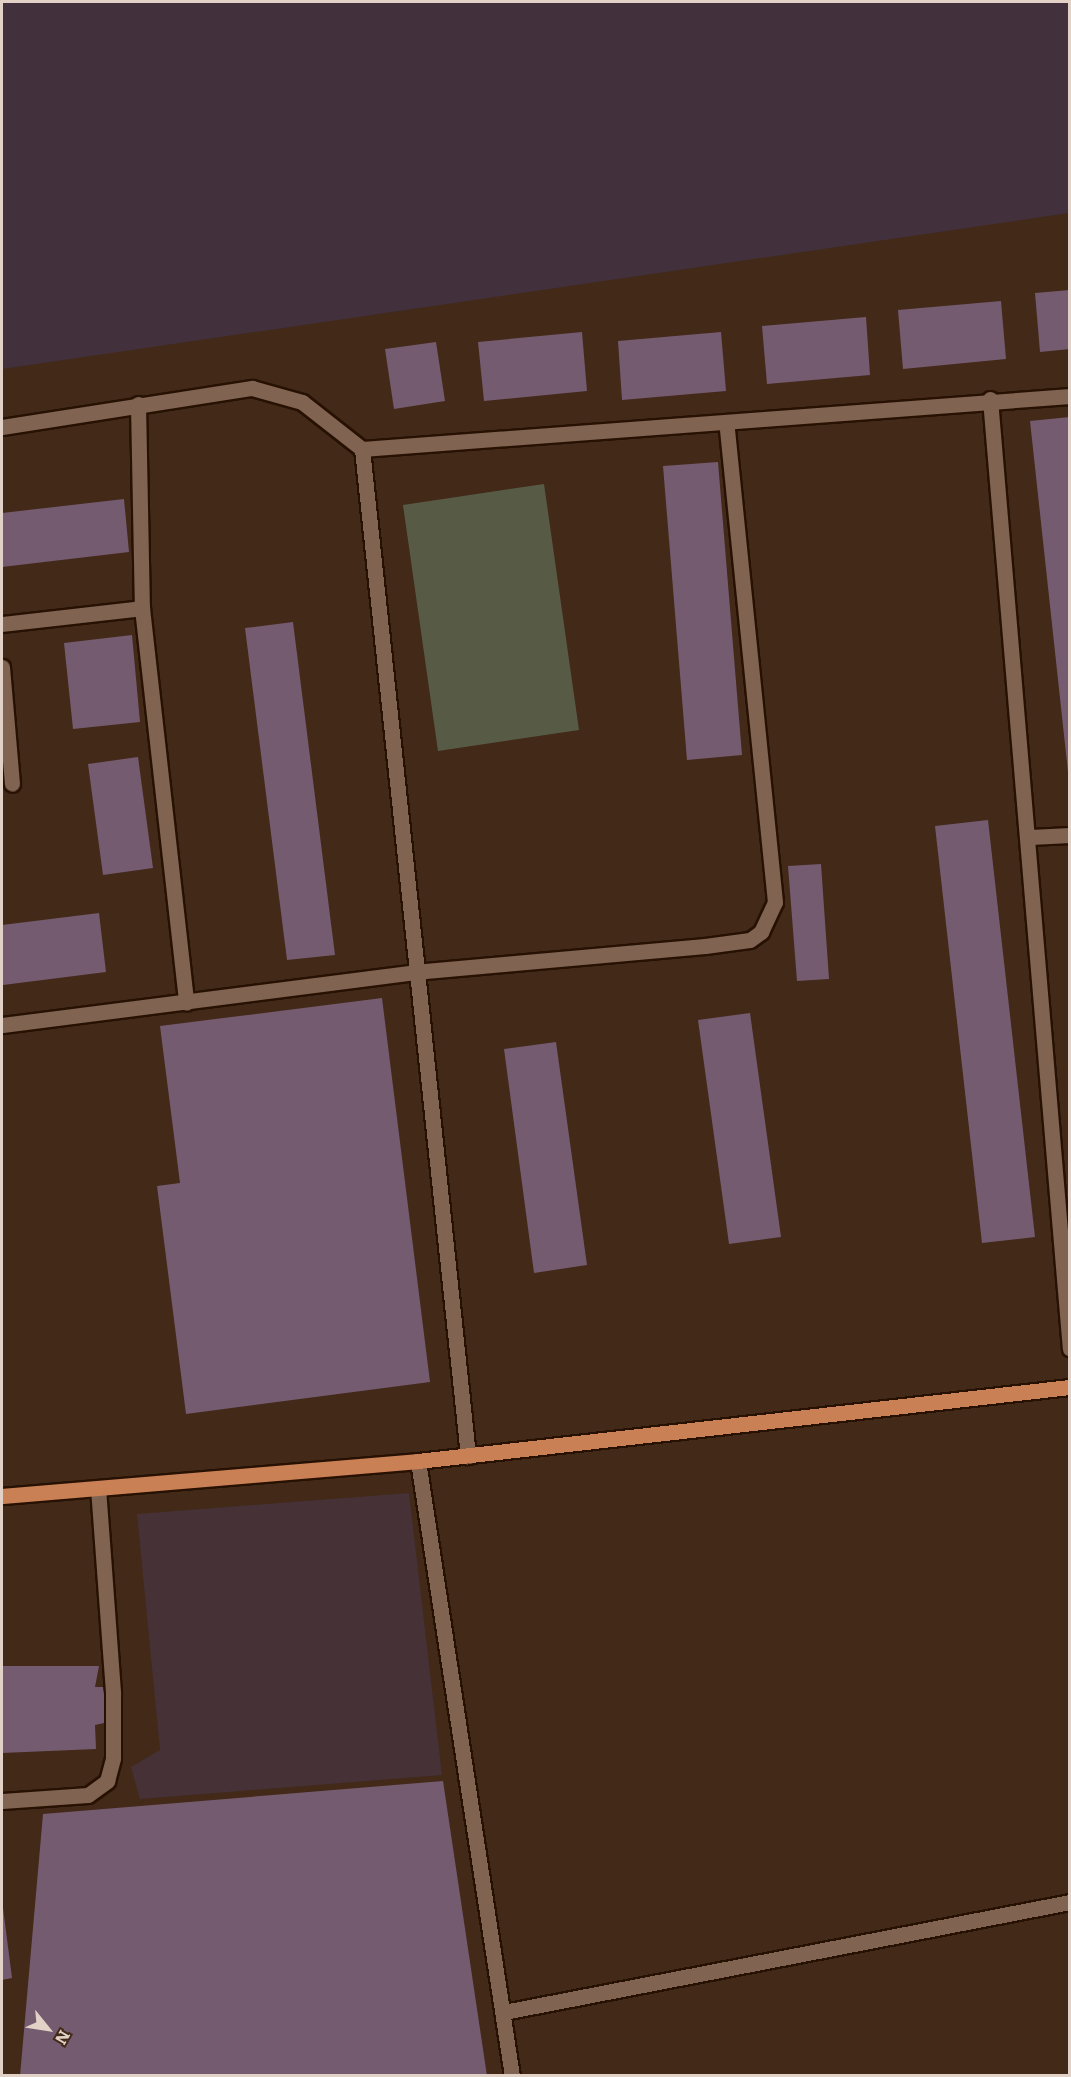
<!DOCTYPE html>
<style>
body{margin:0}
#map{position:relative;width:1071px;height:2077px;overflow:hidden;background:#422918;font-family:Literata,serif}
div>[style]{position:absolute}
.education>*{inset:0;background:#42313c}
.medical>*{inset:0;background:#453136}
.green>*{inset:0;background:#575b46}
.building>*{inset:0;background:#755b70}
.roads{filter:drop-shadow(2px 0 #271102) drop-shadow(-2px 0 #271102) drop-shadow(0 2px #271102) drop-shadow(0 -2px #271102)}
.minor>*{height:15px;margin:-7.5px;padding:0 7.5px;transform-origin:7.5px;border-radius:7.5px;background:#806351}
.major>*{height:15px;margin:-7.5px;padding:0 7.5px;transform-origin:7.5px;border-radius:7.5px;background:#ca8055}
span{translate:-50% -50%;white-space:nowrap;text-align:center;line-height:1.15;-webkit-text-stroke:4.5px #422918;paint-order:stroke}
.frame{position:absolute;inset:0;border:3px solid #e2d1c7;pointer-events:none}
.north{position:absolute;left:18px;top:1999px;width:60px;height:60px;-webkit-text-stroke:4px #422918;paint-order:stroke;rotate:120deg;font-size:16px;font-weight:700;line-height:24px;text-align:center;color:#e2d1c7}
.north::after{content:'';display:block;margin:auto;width:21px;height:27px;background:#e2d1c7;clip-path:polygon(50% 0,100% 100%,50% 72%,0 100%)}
</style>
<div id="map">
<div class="education">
<div style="clip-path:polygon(2px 2px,1069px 2px,1069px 213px,2px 369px)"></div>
</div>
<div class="medical">
<div style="clip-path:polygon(409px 1493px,442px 1775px,140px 1799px,131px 1767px,160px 1750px,137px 1514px)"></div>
</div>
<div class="green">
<div style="clip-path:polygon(544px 484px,579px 730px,438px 751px,403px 505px)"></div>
</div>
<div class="building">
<div style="clip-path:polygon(1070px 290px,1070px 349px,1040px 352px,1035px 293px)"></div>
<div style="clip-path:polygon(1001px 301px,1006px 359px,903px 369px,898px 310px)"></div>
<div style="clip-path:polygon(866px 317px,870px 375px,767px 384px,762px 326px)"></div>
<div style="clip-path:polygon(582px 332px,587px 391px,484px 401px,478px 342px)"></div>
<div style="clip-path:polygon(721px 332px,726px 391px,622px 400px,618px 341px)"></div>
<div style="clip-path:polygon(436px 342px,445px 401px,394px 409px,385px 349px)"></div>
<div style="clip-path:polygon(1070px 417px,1070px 772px,1068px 772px,1030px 421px)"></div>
<div style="clip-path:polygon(718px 462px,742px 755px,687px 760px,663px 466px)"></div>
<div style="clip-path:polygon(124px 499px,129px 552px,2px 567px,2px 513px)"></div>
<div style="clip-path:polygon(293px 622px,335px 955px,287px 960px,245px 628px)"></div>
<div style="clip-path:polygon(132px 635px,140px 722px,73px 729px,64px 643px)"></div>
<div style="clip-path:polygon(138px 757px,153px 868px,103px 875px,88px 764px)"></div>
<div style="clip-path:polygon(988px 820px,1035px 1237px,982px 1243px,935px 826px)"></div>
<div style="clip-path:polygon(821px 864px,829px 979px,797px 981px,788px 866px)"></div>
<div style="clip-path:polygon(99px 913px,106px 972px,3px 985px,2px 925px)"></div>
<div style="clip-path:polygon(382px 998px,430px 1382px,186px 1414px,157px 1186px,180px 1183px,160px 1026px)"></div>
<div style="clip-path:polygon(750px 1013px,781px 1237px,729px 1244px,698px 1020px)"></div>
<div style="clip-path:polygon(556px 1042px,587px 1265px,534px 1273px,504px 1049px)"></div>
<div style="clip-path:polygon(2px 1666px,99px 1666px,95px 1687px,104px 1687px,104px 1723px,95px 1725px,96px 1749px,2px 1753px)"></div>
<div style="clip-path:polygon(443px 1781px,487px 2076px,20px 2076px,43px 1814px)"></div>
<div style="clip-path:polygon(2px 1900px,12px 1978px,2px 1980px)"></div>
</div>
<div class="roads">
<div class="minor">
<div style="left:990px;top:399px;width:953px;rotate:85.19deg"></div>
<div style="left:138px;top:404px;width:204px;rotate:88.9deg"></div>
<div style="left:142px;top:608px;width:397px;rotate:83.6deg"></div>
<div style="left:2px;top:427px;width:253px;rotate:-8.9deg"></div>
<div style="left:252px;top:388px;width:52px;rotate:15.6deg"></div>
<div style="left:302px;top:402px;width:76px;rotate:38.1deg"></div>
<div style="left:362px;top:449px;width:710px;rotate:-4.28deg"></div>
<div style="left:362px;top:449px;width:1013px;rotate:83.99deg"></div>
<div style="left:2px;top:624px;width:141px;rotate:-6.5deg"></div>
<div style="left:2px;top:667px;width:117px;rotate:85.1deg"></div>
<div style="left:1030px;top:837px;width:40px;rotate:-2.9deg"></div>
<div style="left:2px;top:1025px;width:415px;rotate:-7.3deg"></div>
<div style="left:414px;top:972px;width:292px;rotate:-5.1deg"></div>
<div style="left:705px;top:946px;width:45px;rotate:-7.6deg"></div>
<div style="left:750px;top:940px;width:14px;rotate:-36deg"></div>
<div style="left:761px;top:932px;width:33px;rotate:-65deg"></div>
<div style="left:775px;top:902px;width:481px;rotate:-95.8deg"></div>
<div style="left:418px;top:1461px;width:622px;rotate:81.31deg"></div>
<div style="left:2px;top:1801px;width:86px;rotate:-4deg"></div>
<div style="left:88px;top:1795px;width:24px;rotate:-36deg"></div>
<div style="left:107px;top:1781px;width:24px;rotate:-75deg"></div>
<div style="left:113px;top:1758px;width:66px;rotate:-90deg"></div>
<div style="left:113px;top:1692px;width:204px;rotate:-94.2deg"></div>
<div style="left:504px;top:2012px;width:577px;rotate:-11deg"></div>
</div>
<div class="major">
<div style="left:2px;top:1496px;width:417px;rotate:-4.8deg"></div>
<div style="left:418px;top:1461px;width:656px;rotate:-6.48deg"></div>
</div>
</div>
<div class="frame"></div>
<div class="north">N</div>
</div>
